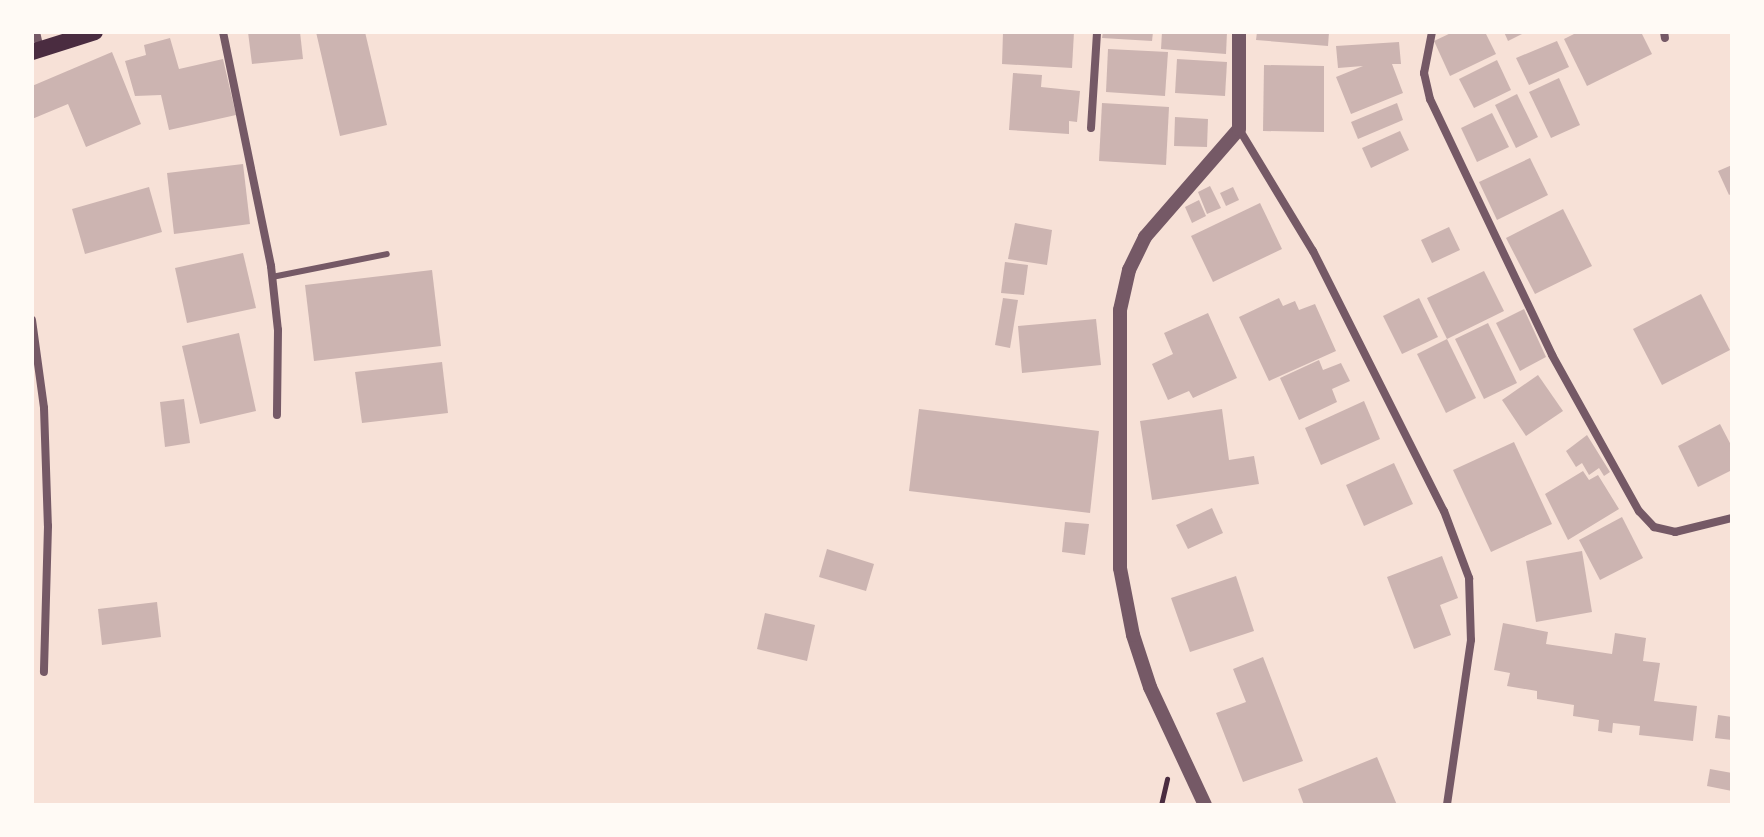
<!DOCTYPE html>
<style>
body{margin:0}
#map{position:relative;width:1764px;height:837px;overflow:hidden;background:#f7e1d7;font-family:Karla,sans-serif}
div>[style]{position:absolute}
.building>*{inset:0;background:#ccb4b1}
.path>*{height:5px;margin:-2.5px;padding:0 2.5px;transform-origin:2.5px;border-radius:2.5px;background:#4a2c40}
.service>*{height:6px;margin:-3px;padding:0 3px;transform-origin:3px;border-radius:3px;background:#755966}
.minor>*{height:8px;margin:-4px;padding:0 4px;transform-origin:4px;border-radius:4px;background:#755966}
.tertiary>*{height:14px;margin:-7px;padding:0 7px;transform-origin:7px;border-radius:7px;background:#755966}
.secondary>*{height:16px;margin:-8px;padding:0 8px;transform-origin:8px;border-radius:8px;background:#4a2c40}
span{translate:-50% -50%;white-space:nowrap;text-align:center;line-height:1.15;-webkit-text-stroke:6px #fffaf5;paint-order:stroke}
.frame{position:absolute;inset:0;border:34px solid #fffaf5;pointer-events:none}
</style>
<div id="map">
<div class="building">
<div style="clip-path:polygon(248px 32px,300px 32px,303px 59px,252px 64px)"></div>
<div style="clip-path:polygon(316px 32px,365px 32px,387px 125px,340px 136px)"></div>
<div style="clip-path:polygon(1003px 32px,1074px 32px,1072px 68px,1002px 64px)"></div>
<div style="clip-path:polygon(1103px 32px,1153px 32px,1152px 41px,1102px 38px)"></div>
<div style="clip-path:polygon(1162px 32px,1227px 32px,1226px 54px,1161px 49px)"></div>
<div style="clip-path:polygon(1257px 32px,1329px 32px,1328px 46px,1256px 40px)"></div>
<div style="clip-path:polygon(1453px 32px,1485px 32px,1496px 54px,1450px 76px,1434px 41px)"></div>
<div style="clip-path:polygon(1504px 32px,1526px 32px,1508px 41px)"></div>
<div style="clip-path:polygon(1578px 32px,1641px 32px,1652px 54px,1587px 86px,1564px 39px)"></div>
<div style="clip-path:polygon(170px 38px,179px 69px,223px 59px,236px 115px,169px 130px,161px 95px,135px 96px,125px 61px,146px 55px,144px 45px)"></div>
<div style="clip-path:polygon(1557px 41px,1569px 67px,1529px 85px,1516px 58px)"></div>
<div style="clip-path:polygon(1399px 42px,1401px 64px,1392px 64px,1403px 93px,1351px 114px,1336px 77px,1363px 66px,1338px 68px,1336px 46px)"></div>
<div style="clip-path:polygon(1108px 49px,1168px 52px,1165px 96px,1106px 92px)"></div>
<div style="clip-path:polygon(112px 52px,141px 124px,86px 147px,68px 104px,32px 119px,32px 86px)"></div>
<div style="clip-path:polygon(1177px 59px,1227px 62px,1225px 96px,1175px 93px)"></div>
<div style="clip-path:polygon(1497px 60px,1511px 90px,1474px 108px,1459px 79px)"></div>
<div style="clip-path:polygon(1264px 65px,1324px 66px,1324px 132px,1263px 131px)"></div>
<div style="clip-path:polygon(1013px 73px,1042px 75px,1041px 87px,1080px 91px,1077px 122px,1069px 121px,1069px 134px,1009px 130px)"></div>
<div style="clip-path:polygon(1559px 78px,1580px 125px,1551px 138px,1529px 92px)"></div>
<div style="clip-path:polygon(1517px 94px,1538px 137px,1516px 148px,1495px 105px)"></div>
<div style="clip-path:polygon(1102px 103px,1169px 107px,1166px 165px,1099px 161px)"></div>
<div style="clip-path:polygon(1397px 103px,1403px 120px,1358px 139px,1351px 122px)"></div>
<div style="clip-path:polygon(1492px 113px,1509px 147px,1477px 162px,1461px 128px)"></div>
<div style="clip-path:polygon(1175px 117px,1208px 119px,1207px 147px,1174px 146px)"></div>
<div style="clip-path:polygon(1400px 131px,1409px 150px,1371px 168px,1362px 148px)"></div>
<div style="clip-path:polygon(1530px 158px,1548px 195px,1497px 220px,1479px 182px)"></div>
<div style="clip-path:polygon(243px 164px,250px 224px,174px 234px,167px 173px)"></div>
<div style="clip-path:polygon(1732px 165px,1732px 193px,1729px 195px,1718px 171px)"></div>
<div style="clip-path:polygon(1210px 186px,1221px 208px,1207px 214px,1198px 192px)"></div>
<div style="clip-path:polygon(149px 187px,162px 232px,85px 254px,72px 209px)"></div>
<div style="clip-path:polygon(1233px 187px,1239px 200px,1226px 206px,1220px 193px)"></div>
<div style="clip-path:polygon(1199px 200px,1206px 216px,1192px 223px,1185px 207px)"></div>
<div style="clip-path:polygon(1260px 203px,1282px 249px,1213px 282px,1191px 236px)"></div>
<div style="clip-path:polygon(1563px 209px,1592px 266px,1535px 294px,1506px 238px)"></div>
<div style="clip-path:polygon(1015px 223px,1052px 230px,1047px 265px,1008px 259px)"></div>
<div style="clip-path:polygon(1449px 227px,1460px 250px,1432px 263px,1421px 240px)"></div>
<div style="clip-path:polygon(243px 253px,256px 308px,187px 323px,175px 268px)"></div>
<div style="clip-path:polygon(1005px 262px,1028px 265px,1024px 295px,1001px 293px)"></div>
<div style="clip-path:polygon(432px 270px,441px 346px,314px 361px,305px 285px)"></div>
<div style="clip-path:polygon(1484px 271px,1504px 311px,1447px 339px,1427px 298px)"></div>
<div style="clip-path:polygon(1701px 294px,1730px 350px,1662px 385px,1633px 329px)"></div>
<div style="clip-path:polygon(1003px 298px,1018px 300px,1010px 348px,995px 345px)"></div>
<div style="clip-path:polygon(1279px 298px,1283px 306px,1295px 301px,1299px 310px,1315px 304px,1336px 351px,1269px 381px,1239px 317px)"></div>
<div style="clip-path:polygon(1419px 298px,1438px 337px,1402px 354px,1383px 316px)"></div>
<div style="clip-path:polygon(1524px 309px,1546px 357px,1520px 371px,1496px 323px)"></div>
<div style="clip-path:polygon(1208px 313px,1237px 378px,1193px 398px,1189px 391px,1168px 400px,1152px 364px,1173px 354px,1164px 333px)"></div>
<div style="clip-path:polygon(1096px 319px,1101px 365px,1022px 373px,1018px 326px)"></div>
<div style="clip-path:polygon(1488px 323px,1517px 383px,1484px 399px,1455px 339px)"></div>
<div style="clip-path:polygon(239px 333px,256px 411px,200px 424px,182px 346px)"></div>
<div style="clip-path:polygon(1447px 339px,1476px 398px,1446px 413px,1417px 354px)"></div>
<div style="clip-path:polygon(1319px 360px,1323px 370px,1341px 363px,1350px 381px,1332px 389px,1337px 402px,1299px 420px,1280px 378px)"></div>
<div style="clip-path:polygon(442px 362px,448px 413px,362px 423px,355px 372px)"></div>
<div style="clip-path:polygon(1538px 375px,1563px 411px,1526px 436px,1502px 400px)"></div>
<div style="clip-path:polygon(184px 399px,190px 443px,165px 447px,160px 402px)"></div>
<div style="clip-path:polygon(1364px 401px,1380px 439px,1321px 465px,1305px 428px)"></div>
<div style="clip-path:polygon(919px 409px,1099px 431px,1090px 513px,909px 491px)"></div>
<div style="clip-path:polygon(1222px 409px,1229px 460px,1254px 456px,1259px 484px,1152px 500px,1140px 421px)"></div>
<div style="clip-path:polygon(1720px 424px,1732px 447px,1732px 470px,1698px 487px,1678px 446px)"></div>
<div style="clip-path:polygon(1587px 435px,1610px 472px,1604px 476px,1599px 468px,1589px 475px,1582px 463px,1576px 467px,1566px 451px)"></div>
<div style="clip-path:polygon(1514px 442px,1552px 524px,1491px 552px,1453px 470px)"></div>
<div style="clip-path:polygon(1394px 463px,1413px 504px,1364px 526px,1346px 485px)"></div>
<div style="clip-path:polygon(1583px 471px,1589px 480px,1598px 475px,1619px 509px,1568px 540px,1545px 494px)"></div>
<div style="clip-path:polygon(1212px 508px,1223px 533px,1188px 549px,1176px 525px)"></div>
<div style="clip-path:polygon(1622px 517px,1643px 558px,1600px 580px,1579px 540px)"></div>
<div style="clip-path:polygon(1065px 522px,1089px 524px,1085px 555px,1062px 552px)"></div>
<div style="clip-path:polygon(827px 549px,874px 564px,866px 591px,819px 577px)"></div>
<div style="clip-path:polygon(1582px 551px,1592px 612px,1536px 622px,1526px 561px)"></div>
<div style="clip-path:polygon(1442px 556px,1458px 598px,1440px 605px,1451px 635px,1414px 649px,1387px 577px)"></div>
<div style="clip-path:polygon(1236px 576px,1254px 631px,1190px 652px,1171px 598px)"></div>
<div style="clip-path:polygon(157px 602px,161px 637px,102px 645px,98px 609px)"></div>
<div style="clip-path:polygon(765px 613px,815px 625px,807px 661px,757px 649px)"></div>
<div style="clip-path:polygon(1503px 623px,1548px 632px,1546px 644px,1612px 654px,1615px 633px,1646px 638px,1643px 661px,1660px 663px,1654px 701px,1697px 706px,1693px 741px,1639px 735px,1640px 726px,1613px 723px,1612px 733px,1598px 731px,1599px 720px,1573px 716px,1574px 705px,1537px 699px,1537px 691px,1507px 686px,1510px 673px,1494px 670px)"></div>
<div style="clip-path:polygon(1263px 657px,1303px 761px,1243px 782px,1216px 713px,1246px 702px,1233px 669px)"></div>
<div style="clip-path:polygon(1718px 715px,1732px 717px,1732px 740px,1715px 738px)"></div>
<div style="clip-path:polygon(1377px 757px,1397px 805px,1304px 805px,1298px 789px)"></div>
<div style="clip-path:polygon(1710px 769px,1732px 773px,1732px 791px,1707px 786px)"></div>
</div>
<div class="path">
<div style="left:1161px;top:805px;width:27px;rotate:-77deg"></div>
</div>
<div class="service">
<div style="left:272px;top:277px;width:117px;rotate:-11.3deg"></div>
</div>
<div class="minor">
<div style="left:36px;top:32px;width:17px;rotate:77deg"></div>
<div style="left:223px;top:32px;width:239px;rotate:78.4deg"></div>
<div style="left:271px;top:266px;width:64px;rotate:83.8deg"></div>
<div style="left:278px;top:330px;width:85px;rotate:90.7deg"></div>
<div style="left:1432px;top:32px;width:42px;rotate:101deg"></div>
<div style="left:1424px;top:73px;width:27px;rotate:77deg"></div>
<div style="left:1430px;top:99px;width:284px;rotate:64.5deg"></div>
<div style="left:1552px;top:355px;width:179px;rotate:60.9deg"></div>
<div style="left:1639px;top:511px;width:22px;rotate:47deg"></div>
<div style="left:1654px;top:527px;width:22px;rotate:13deg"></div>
<div style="left:1675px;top:532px;width:59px;rotate:-13.8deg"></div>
<div style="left:1664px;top:32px;width:6px;rotate:81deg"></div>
<div style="left:1091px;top:128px;width:96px;rotate:-86.4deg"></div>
<div style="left:1239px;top:129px;width:143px;rotate:58.8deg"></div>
<div style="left:1313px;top:251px;width:291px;rotate:63.3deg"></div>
<div style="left:1444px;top:511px;width:72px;rotate:69.5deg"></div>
<div style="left:1469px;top:578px;width:62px;rotate:88.2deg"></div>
<div style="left:1471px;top:640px;width:167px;rotate:98.3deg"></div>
<div style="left:32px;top:320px;width:89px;rotate:82.2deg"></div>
<div style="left:44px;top:408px;width:118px;rotate:88.1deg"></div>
<div style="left:48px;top:526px;width:146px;rotate:91.6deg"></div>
</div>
<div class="tertiary">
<div style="left:1205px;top:805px;width:130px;rotate:-115deg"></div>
<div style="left:1150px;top:687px;width:55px;rotate:-108.1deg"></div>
<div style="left:1133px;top:635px;width:68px;rotate:-101deg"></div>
<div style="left:1120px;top:568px;width:258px;rotate:-90deg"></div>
<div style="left:1120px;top:310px;width:41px;rotate:-77.3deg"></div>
<div style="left:1129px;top:270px;width:37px;rotate:-64deg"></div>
<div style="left:1145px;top:237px;width:143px;rotate:-49deg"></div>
<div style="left:1239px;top:129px;width:97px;rotate:-90deg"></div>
</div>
<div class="secondary">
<div style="left:32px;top:52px;width:66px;rotate:-17.6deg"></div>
</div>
<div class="frame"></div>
</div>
